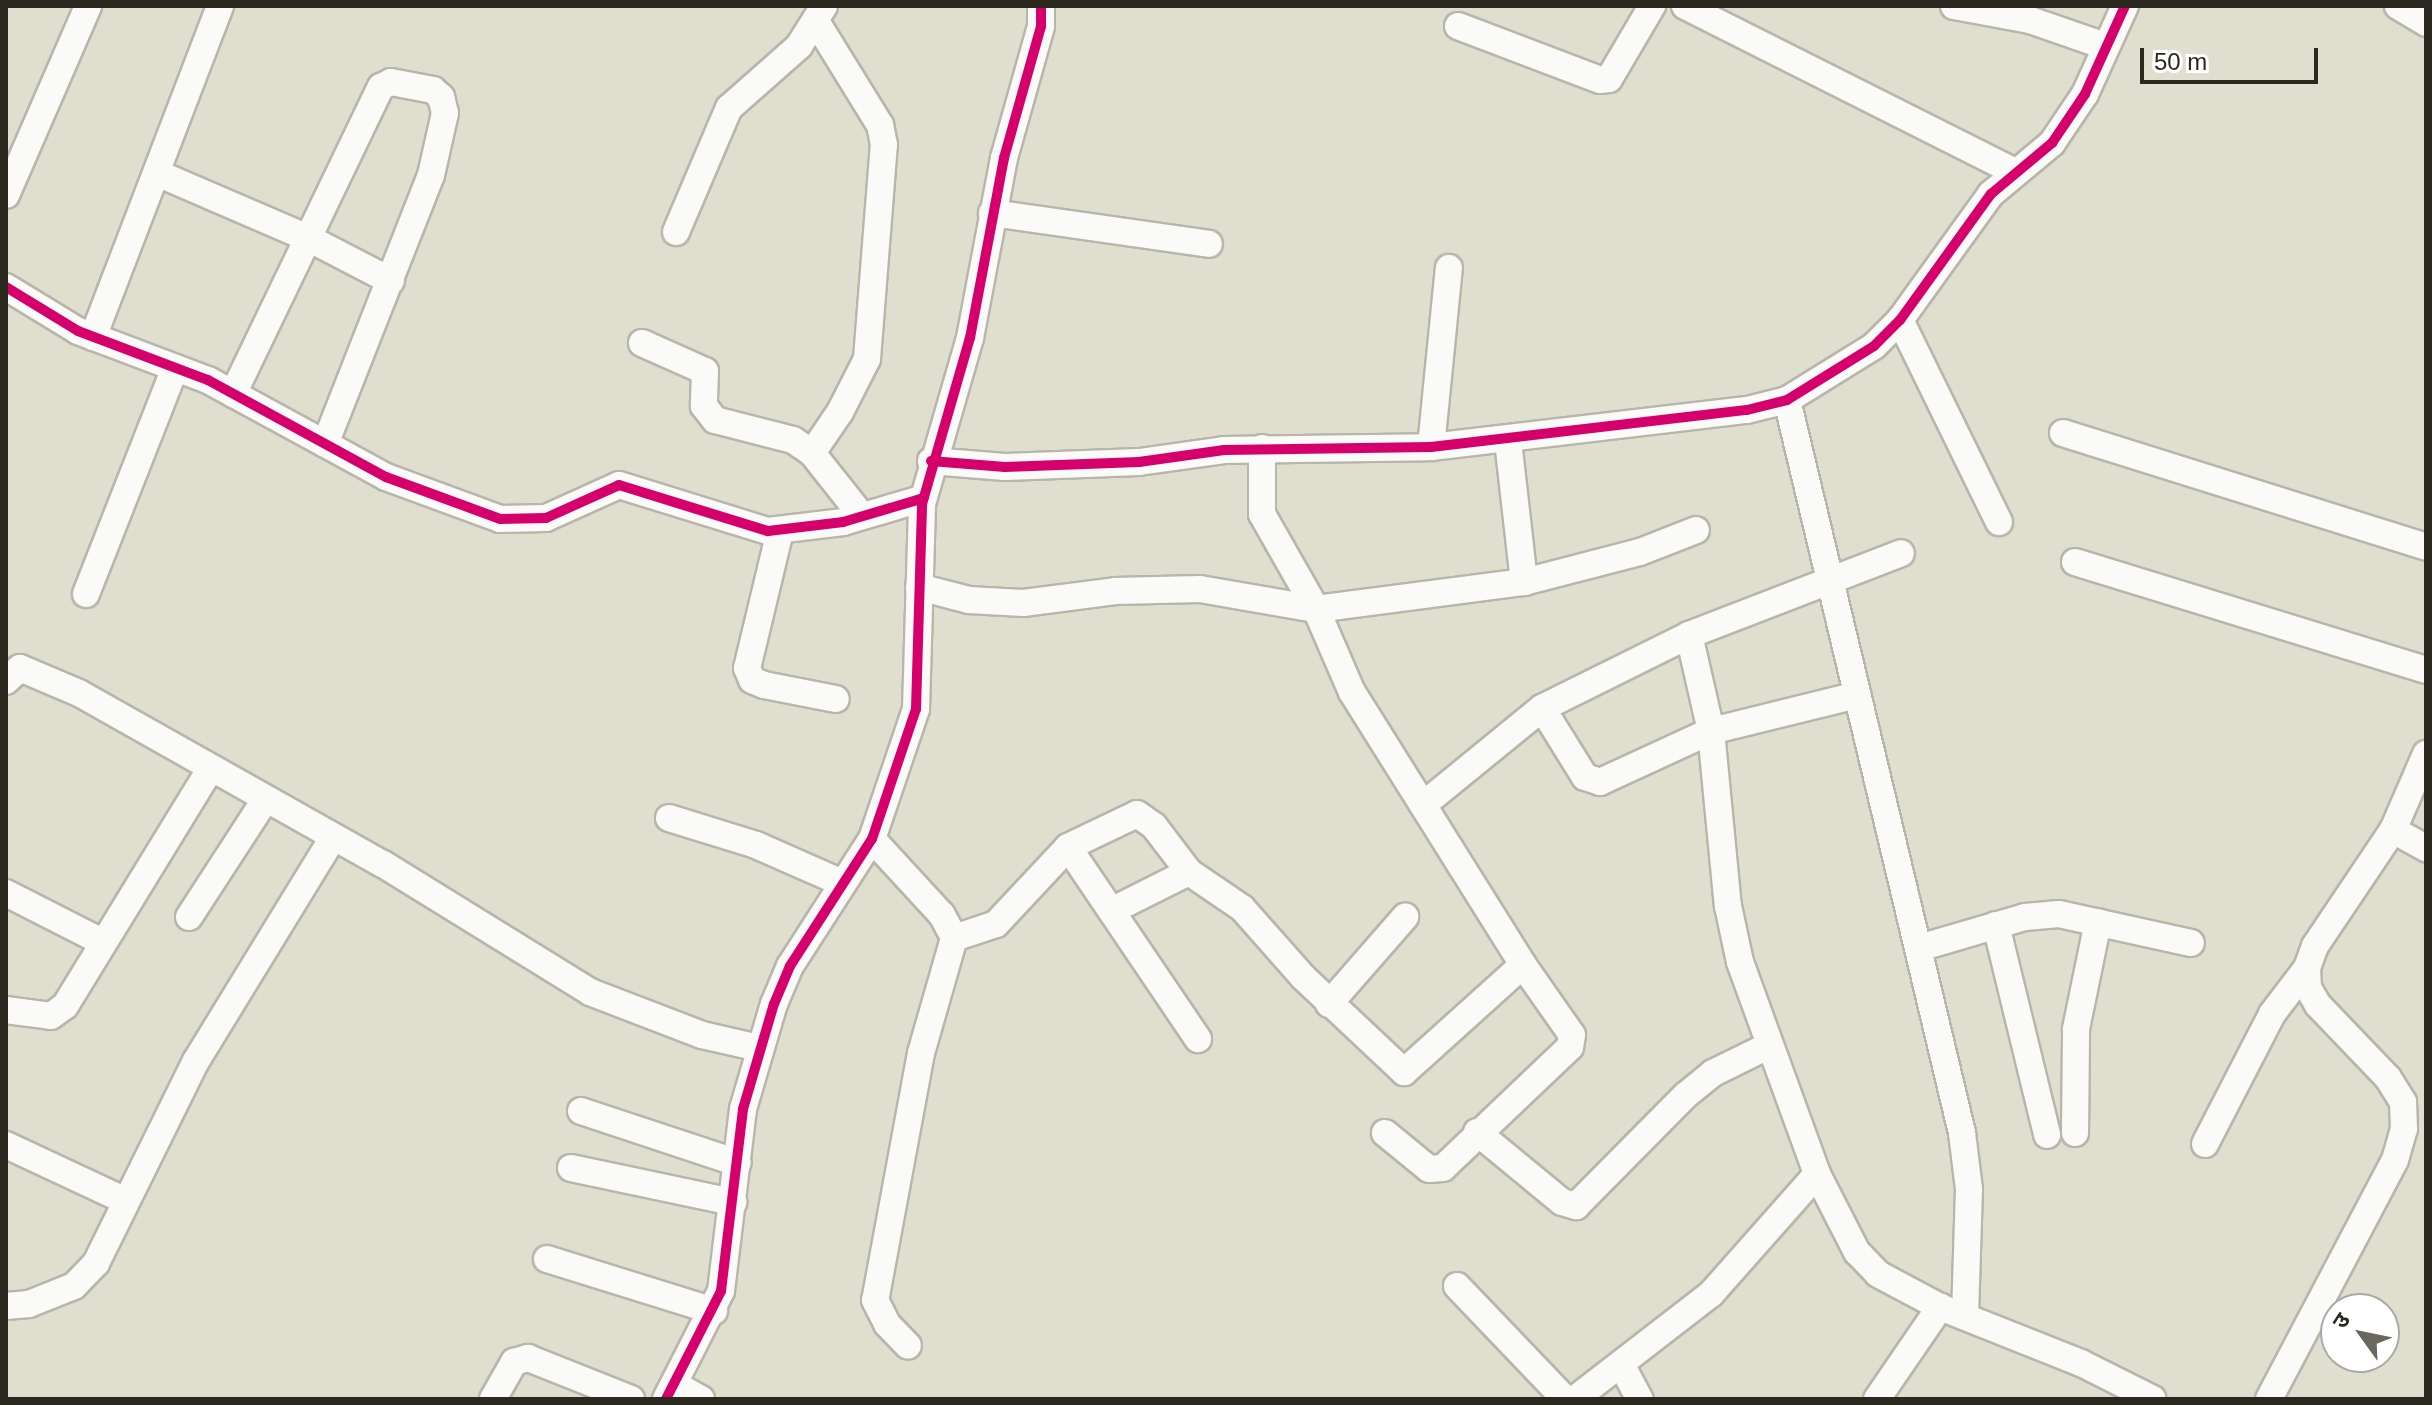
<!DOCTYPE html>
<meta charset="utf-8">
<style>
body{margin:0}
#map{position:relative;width:2432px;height:1405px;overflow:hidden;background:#e0decf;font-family:Arial,"Noto Sans Devanagari",sans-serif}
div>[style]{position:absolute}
.roads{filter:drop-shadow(2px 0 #b8b6aa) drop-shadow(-2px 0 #b8b6aa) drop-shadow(0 2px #b8b6aa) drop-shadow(0 -2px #b8b6aa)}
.minor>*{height:26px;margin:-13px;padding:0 13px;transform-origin:13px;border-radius:13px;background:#fafaf8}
.cycleway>*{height:10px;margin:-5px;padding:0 5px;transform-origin:5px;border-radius:5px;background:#d6006c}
span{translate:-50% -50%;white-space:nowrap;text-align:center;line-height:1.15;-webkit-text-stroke:8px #fff;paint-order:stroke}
.frame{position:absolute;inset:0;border:8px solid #2b291f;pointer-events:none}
.north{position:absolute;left:2320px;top:1293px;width:80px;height:80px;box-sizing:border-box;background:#fff;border:2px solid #aaa9a5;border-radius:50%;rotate:303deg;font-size:22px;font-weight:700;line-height:32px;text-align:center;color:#2b291f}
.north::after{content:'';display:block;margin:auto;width:28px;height:36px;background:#6a685d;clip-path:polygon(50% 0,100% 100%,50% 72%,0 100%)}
.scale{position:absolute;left:2140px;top:48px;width:178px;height:36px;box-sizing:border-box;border:4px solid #2b291f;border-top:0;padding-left:10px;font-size:24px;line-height:28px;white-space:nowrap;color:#2b291f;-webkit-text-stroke:6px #fff;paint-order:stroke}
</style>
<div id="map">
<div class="roads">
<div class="minor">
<div style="left:1685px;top:6px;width:367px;rotate:26.7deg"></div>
<div style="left:1954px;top:6px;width:77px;rotate:10.4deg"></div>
<div style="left:2030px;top:20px;width:79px;rotate:19.1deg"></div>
<div style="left:2398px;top:6px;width:33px;rotate:31deg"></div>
<div style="left:1458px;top:26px;width:152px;rotate:20.8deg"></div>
<div style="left:1600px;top:80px;width:9px;rotate:-6deg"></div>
<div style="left:1609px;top:79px;width:85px;rotate:-59.5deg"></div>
<div style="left:157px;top:173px;width:167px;rotate:23.3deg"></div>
<div style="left:310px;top:239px;width:91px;rotate:27.4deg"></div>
<div style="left:6px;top:195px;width:206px;rotate:-66.5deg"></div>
<div style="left:992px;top:213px;width:219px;rotate:8.1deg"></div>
<div style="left:676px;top:232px;width:135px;rotate:-66.9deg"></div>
<div style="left:729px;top:108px;width:94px;rotate:-41.5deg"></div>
<div style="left:799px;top:46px;width:47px;rotate:-58deg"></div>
<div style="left:6px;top:287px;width:84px;rotate:31.4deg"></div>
<div style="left:78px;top:331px;width:139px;rotate:20.7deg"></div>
<div style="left:208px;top:380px;width:203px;rotate:28.6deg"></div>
<div style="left:386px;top:477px;width:121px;rotate:20.2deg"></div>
<div style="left:500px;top:519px;width:46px;rotate:-1.2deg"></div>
<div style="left:546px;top:518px;width:80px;rotate:-24.3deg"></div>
<div style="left:619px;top:485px;width:156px;rotate:17.2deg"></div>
<div style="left:768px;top:531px;width:76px;rotate:-6.8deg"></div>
<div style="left:843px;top:522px;width:84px;rotate:-16.5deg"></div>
<div style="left:1900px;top:320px;width:225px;rotate:63.9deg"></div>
<div style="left:93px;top:337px;width:355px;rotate:-69deg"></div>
<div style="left:642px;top:343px;width:69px;rotate:24deg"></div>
<div style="left:705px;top:371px;width:35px;rotate:92deg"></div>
<div style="left:704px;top:406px;width:18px;rotate:52deg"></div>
<div style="left:715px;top:420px;width:81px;rotate:14.4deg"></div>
<div style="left:793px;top:440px;width:23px;rotate:34deg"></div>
<div style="left:812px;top:453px;width:80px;rotate:51.6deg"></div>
<div style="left:233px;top:394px;width:341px;rotate:-64.3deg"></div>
<div style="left:381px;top:87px;width:11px;rotate:-27deg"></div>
<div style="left:391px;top:82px;width:43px;rotate:10.8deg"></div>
<div style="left:433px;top:90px;width:11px;rotate:41deg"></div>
<div style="left:441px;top:97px;width:16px;rotate:76deg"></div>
<div style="left:445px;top:113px;width:64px;rotate:102.7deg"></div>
<div style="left:431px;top:175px;width:289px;rotate:111.5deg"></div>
<div style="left:1787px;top:400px;width:754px;rotate:76.57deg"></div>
<div style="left:1962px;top:1133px;width:56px;rotate:82.9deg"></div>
<div style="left:1969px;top:1189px;width:127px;rotate:91.8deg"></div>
<div style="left:2063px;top:433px;width:380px;rotate:17.4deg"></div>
<div style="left:1508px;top:441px;width:142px;rotate:83.5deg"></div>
<div style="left:1431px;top:447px;width:180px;rotate:-84.3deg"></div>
<div style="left:1262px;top:448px;width:66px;rotate:90deg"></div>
<div style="left:1262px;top:514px;width:109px;rotate:60.4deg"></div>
<div style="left:1316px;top:609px;width:90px;rotate:66.6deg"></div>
<div style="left:1352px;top:692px;width:322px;rotate:57.9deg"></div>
<div style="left:1523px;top:965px;width:85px;rotate:55deg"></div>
<div style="left:1572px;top:1035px;width:12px;rotate:99deg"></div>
<div style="left:1570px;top:1047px;width:175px;rotate:136.4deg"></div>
<div style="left:1443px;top:1168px;width:14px;rotate:176deg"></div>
<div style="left:1429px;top:1169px;width:57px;rotate:-140.7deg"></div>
<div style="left:812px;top:453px;width:50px;rotate:-55.7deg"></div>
<div style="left:840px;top:412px;width:59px;rotate:-63deg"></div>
<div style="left:867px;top:359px;width:215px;rotate:-85.5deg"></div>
<div style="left:884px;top:145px;width:20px;rotate:-101deg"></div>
<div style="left:880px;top:125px;width:120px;rotate:-121.7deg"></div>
<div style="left:931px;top:461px;width:74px;rotate:4.6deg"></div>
<div style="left:1005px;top:467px;width:134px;rotate:-2.1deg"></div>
<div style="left:1139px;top:462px;width:86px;rotate:-8deg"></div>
<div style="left:1224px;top:450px;width:207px;rotate:-0.8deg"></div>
<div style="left:1431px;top:447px;width:318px;rotate:-6.7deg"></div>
<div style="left:1747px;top:410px;width:41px;rotate:-14deg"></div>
<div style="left:1787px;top:400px;width:102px;rotate:-31.8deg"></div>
<div style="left:1874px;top:346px;width:37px;rotate:-45deg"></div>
<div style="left:1900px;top:320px;width:155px;rotate:-54.2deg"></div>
<div style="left:1991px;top:194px;width:80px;rotate:-39.9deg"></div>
<div style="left:2052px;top:143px;width:59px;rotate:-56deg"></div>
<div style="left:2085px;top:94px;width:97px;rotate:-65.6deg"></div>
<div style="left:780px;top:531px;width:141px;rotate:103.5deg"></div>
<div style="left:747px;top:668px;width:13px;rotate:67deg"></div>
<div style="left:752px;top:680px;width:13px;rotate:23deg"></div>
<div style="left:764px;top:685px;width:73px;rotate:11deg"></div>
<div style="left:2075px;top:562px;width:367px;rotate:17.1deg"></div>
<div style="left:919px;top:587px;width:52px;rotate:14.6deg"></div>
<div style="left:969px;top:600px;width:54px;rotate:3.2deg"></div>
<div style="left:1023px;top:603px;width:93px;rotate:-7.4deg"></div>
<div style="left:1115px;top:591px;width:85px;rotate:-1.3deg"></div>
<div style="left:1200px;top:589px;width:118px;rotate:9.8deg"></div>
<div style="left:1316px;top:609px;width:210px;rotate:-7.4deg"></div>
<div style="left:1524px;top:582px;width:120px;rotate:-14.5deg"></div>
<div style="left:1640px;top:552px;width:60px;rotate:-21.4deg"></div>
<div style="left:86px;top:594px;width:243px;rotate:-68.5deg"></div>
<div style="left:1689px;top:635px;width:98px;rotate:77.1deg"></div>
<div style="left:1711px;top:731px;width:176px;rotate:84.5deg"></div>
<div style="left:1728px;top:906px;width:57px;rotate:77.9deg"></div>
<div style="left:1740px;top:962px;width:226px;rotate:70deg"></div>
<div style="left:1817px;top:1174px;width:88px;rotate:62.9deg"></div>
<div style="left:1857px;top:1252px;width:30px;rotate:46deg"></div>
<div style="left:1878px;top:1274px;width:70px;rotate:28deg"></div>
<div style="left:1940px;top:1307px;width:152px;rotate:21.7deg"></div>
<div style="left:2081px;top:1363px;width:80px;rotate:26.6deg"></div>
<div style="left:6px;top:681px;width:19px;rotate:-43deg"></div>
<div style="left:20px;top:668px;width:64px;rotate:23deg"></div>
<div style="left:79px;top:693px;width:349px;rotate:29.4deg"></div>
<div style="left:383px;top:864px;width:243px;rotate:31.7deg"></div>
<div style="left:590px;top:992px;width:120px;rotate:21deg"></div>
<div style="left:702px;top:1035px;width:58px;rotate:12.8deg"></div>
<div style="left:1542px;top:708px;width:81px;rotate:58.1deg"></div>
<div style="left:1585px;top:777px;width:16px;rotate:18deg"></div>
<div style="left:1600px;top:782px;width:122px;rotate:-24.7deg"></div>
<div style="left:1711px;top:731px;width:151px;rotate:-13.8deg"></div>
<div style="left:1423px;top:805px;width:154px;rotate:-39.2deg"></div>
<div style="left:1542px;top:708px;width:164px;rotate:-26.4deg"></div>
<div style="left:1689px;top:635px;width:227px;rotate:-21.1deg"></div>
<div style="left:669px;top:818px;width:91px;rotate:17.2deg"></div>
<div style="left:756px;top:845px;width:94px;rotate:23.8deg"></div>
<div style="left:2393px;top:830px;width:38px;rotate:29deg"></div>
<div style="left:872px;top:839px;width:103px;rotate:47.4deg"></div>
<div style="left:942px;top:915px;width:26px;rotate:62deg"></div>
<div style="left:954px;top:938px;width:120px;rotate:106deg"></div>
<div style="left:921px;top:1053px;width:251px;rotate:100.5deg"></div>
<div style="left:875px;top:1300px;width:27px;rotate:63deg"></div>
<div style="left:887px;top:1324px;width:30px;rotate:46deg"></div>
<div style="left:1068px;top:847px;width:232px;rotate:55.9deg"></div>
<div style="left:6px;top:893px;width:108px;rotate:27deg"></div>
<div style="left:1113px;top:910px;width:85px;rotate:-26.6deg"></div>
<div style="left:189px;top:917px;width:140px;rotate:-57deg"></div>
<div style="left:1996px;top:925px;width:216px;rotate:76.3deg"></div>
<div style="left:954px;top:938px;width:44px;rotate:-18.4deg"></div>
<div style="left:996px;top:924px;width:105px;rotate:-46.9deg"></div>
<div style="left:1068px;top:847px;width:76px;rotate:-25.6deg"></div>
<div style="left:1137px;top:814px;width:21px;rotate:35deg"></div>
<div style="left:1154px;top:826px;width:58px;rotate:52.7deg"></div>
<div style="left:1189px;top:872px;width:64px;rotate:34.2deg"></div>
<div style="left:1242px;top:908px;width:92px;rotate:48.5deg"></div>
<div style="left:1303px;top:977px;width:139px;rotate:43.2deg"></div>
<div style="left:1404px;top:1072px;width:160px;rotate:-42deg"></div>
<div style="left:1919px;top:948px;width:110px;rotate:-16.3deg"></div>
<div style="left:2025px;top:917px;width:34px;rotate:-5deg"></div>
<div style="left:2059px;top:914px;width:135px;rotate:12.4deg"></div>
<div style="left:1329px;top:1004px;width:116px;rotate:-48.9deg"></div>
<div style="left:6px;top:1010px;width:45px;rotate:7.6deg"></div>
<div style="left:51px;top:1016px;width:17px;rotate:-36deg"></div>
<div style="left:65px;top:1006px;width:278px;rotate:-58.5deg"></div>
<div style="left:581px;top:1111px;width:165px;rotate:18.3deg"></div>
<div style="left:1477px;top:1132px;width:110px;rotate:39.5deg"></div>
<div style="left:1562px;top:1202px;width:15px;rotate:16deg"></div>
<div style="left:1576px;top:1206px;width:156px;rotate:-45.3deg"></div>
<div style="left:1686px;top:1095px;width:35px;rotate:-39deg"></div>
<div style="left:1713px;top:1073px;width:61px;rotate:-26.1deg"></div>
<div style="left:2075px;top:1133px;width:104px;rotate:-89.4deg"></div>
<div style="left:2076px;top:1029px;width:109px;rotate:-78.4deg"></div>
<div style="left:2205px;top:1144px;width:146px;rotate:-62.7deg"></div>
<div style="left:2272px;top:1014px;width:58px;rotate:-52.7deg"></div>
<div style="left:6px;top:1145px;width:130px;rotate:25deg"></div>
<div style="left:571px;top:1168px;width:166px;rotate:11.9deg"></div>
<div style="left:547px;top:1259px;width:175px;rotate:17.3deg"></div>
<div style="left:1457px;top:1286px;width:156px;rotate:46.3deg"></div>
<div style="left:6px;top:1306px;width:23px;rotate:-5deg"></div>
<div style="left:29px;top:1304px;width:48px;rotate:-21.8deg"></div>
<div style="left:74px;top:1286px;width:32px;rotate:-46deg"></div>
<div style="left:96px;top:1263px;width:225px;rotate:-63.7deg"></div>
<div style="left:196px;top:1061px;width:263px;rotate:-58.5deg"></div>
<div style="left:1621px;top:1364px;width:40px;rotate:62deg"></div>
<div style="left:674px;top:1384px;width:31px;rotate:29deg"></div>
<div style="left:493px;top:1399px;width:43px;rotate:-60.4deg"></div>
<div style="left:514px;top:1362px;width:15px;rotate:-16deg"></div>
<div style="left:528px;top:1358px;width:111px;rotate:21.7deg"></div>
<div style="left:666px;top:1399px;width:121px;rotate:-63deg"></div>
<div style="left:721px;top:1291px;width:183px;rotate:-83.1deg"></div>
<div style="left:743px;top:1109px;width:109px;rotate:-73.6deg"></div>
<div style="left:774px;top:1004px;width:41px;rotate:-67.2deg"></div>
<div style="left:790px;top:966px;width:151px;rotate:-57.2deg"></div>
<div style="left:872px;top:839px;width:137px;rotate:-71.3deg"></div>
<div style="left:916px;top:709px;width:205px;rotate:-88.3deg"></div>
<div style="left:922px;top:504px;width:173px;rotate:-73.9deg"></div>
<div style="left:970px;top:338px;width:183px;rotate:-79.3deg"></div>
<div style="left:1004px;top:158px;width:137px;rotate:-74.3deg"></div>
<div style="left:1041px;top:26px;width:20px;rotate:-90deg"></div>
<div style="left:1575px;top:1399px;width:172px;rotate:-37.7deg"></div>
<div style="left:1711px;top:1294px;width:160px;rotate:-48.5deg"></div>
<div style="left:1877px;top:1399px;width:112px;rotate:-55.6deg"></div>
<div style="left:2269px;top:1399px;width:270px;rotate:-62.2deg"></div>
<div style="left:2395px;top:1160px;width:32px;rotate:-74deg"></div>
<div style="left:2404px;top:1129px;width:27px;rotate:-92deg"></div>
<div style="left:2403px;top:1102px;width:28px;rotate:-122deg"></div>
<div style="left:2388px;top:1078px;width:101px;rotate:-133.8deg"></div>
<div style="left:2318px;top:1005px;width:20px;rotate:-120deg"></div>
<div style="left:2308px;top:988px;width:20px;rotate:-93deg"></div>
<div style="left:2307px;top:968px;width:23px;rotate:-70deg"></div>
<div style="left:2315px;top:946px;width:140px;rotate:-56.1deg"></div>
<div style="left:2393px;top:830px;width:83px;rotate:-66.5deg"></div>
</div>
</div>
<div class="cycleway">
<div style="left:6px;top:287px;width:84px;rotate:31.4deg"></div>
<div style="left:78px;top:331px;width:139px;rotate:20.7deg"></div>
<div style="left:208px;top:380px;width:203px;rotate:28.6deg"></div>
<div style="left:386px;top:477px;width:121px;rotate:20.2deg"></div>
<div style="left:500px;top:519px;width:46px;rotate:-1.2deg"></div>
<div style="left:546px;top:518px;width:80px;rotate:-24.3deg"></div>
<div style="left:619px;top:485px;width:156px;rotate:17.2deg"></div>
<div style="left:768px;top:531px;width:76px;rotate:-6.8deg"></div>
<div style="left:843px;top:522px;width:84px;rotate:-16.5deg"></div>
<div style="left:931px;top:461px;width:74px;rotate:4.6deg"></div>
<div style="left:1005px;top:467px;width:134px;rotate:-2.1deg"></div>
<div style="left:1139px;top:462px;width:86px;rotate:-8deg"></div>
<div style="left:1224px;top:450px;width:207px;rotate:-0.8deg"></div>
<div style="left:1431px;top:447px;width:318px;rotate:-6.7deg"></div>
<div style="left:1747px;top:410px;width:41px;rotate:-14deg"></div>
<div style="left:1787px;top:400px;width:102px;rotate:-31.8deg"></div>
<div style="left:1874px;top:346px;width:37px;rotate:-45deg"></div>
<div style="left:1900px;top:320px;width:155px;rotate:-54.2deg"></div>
<div style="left:1991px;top:194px;width:80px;rotate:-39.9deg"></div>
<div style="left:2052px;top:143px;width:59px;rotate:-56deg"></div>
<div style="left:2085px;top:94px;width:97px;rotate:-65.6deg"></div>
<div style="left:666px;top:1399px;width:121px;rotate:-63deg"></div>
<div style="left:721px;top:1291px;width:183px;rotate:-83.1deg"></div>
<div style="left:743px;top:1109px;width:109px;rotate:-73.6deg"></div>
<div style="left:774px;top:1004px;width:41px;rotate:-67.2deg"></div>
<div style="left:790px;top:966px;width:151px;rotate:-57.2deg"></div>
<div style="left:872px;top:839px;width:137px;rotate:-71.3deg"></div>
<div style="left:916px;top:709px;width:205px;rotate:-88.3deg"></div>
<div style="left:922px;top:504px;width:173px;rotate:-73.9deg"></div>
<div style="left:970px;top:338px;width:183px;rotate:-79.3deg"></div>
<div style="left:1004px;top:158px;width:137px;rotate:-74.3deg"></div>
<div style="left:1041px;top:26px;width:20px;rotate:-90deg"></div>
</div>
<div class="frame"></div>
<div class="north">उ</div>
<div class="scale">50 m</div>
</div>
